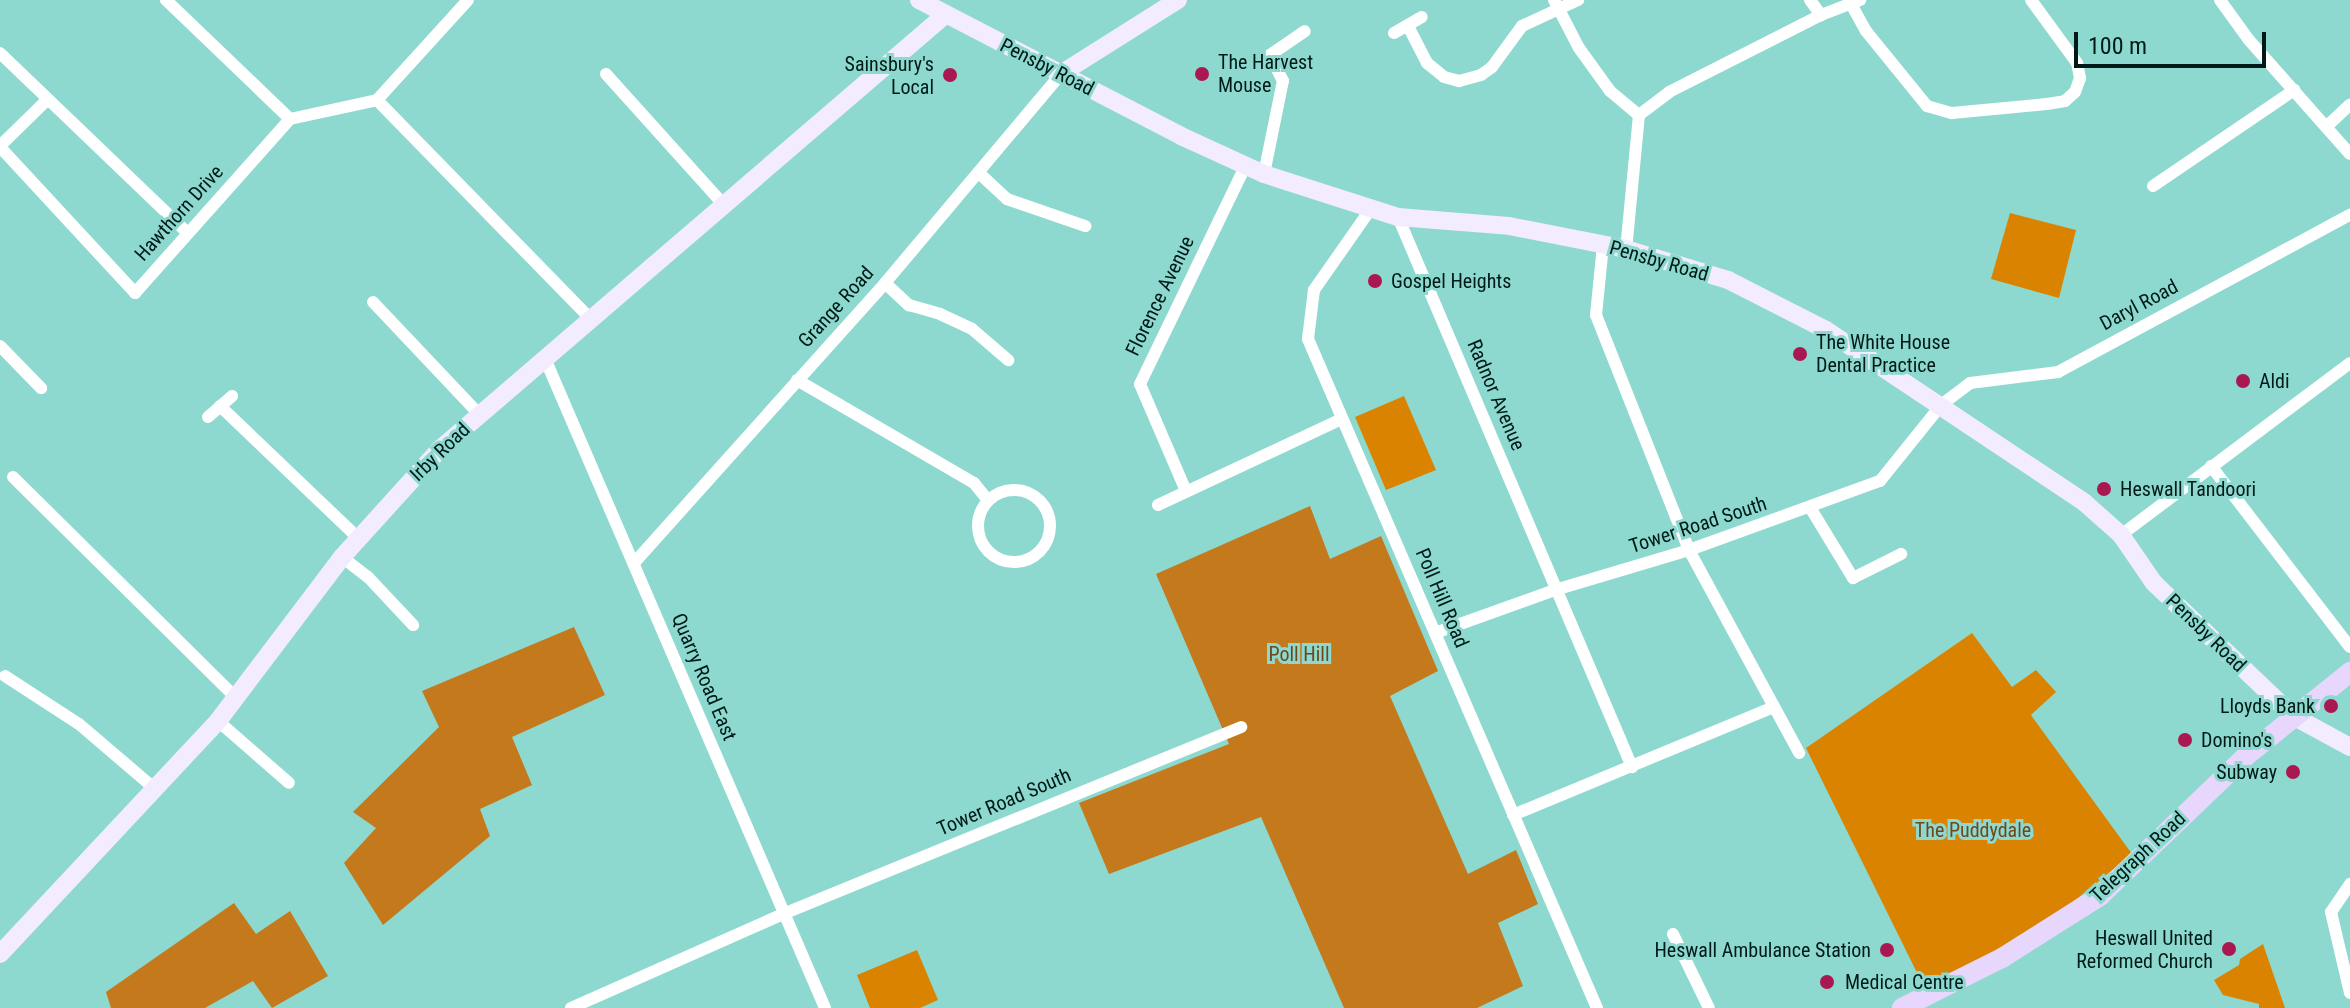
<!DOCTYPE html>
<style>
body{margin:0}
#map{position:relative;width:2350px;height:1008px;overflow:hidden;background:#8dd9cf;font-family:"Roboto Condensed",sans-serif}
div>[style]{position:absolute}
.green>*{inset:0;background:#da8301}
.forest>*{inset:0;background:#c3791c}
.street>*{height:12px;margin:-6px;padding:0 6px;transform-origin:6px;border-radius:6px;background:#fff}
.street>.ring{margin:-6px;padding:0;box-sizing:content-box;background:none;border:12px solid #fff;border-radius:50%}
.secondary>*{height:18px;margin:-9px;padding:0 9px;transform-origin:9px;border-radius:9px;background:#f3ebfe}
.primary>*{height:20px;margin:-10px;padding:0 10px;transform-origin:10px;border-radius:10px;background:#e8d7fc}
.dots>*{width:22px;height:22px;translate:-50% -50%;box-sizing:border-box;border:4px solid #8dd9cf;border-radius:50%}
span{translate:-50% -50%;white-space:nowrap;text-align:center;line-height:1.15;-webkit-text-stroke:6px #8dd9cf;paint-order:stroke}
.poi-label{font-size:20px;color:#001a17}
.left{translate:0 -50%;text-align:left}
.right{translate:-100% -50%;text-align:right}
.street-label{font-size:20px;color:#001a17}
.park-label{font-size:20px;color:#6f471c}
.scale{position:absolute;left:2074px;top:32px;width:192px;height:36px;box-sizing:border-box;border:4px solid #001a17;border-top:0;padding-left:10px;font-size:24px;line-height:28px;white-space:nowrap;color:#001a17;-webkit-text-stroke:6px #8dd9cf;paint-order:stroke}
</style>
<div id="map">
<div class="green">
<div style="clip-path:polygon(2010px 213px,2076px 230px,2059px 298px,1991px 279px)"></div>
<div style="clip-path:polygon(1404px 396px,1436px 470px,1386px 490px,1355px 417px)"></div>
<div style="clip-path:polygon(1972px 633px,2012px 687px,2036px 670px,2056px 692px,2031px 715px,2132px 854px,2047px 923px,1926px 991px,1806px 748px)"></div>
<div style="clip-path:polygon(2263px 944px,2285px 1008px,2259px 1008px,2259px 1004px,2223px 995px,2214px 980px,2239px 965px,2240px 959px)"></div>
<div style="clip-path:polygon(917px 950px,938px 1000px,920px 1008px,870px 1008px,857px 975px)"></div>
</div>
<div class="forest">
<div style="clip-path:polygon(1310px 506px,1330px 559px,1381px 536px,1438px 671px,1390px 696px,1468px 874px,1516px 850px,1538px 904px,1498px 923px,1523px 986px,1477px 1008px,1344px 1008px,1261px 817px,1109px 874px,1079px 803px,1229px 744px,1156px 574px)"></div>
<div style="clip-path:polygon(574px 627px,605px 695px,512px 737px,532px 785px,480px 809px,490px 836px,383px 925px,344px 863px,376px 828px,353px 812px,439px 727px,422px 691px)"></div>
<div style="clip-path:polygon(234px 903px,256px 934px,290px 911px,328px 976px,272px 1008px,253px 981px,205px 1008px,111px 1008px,106px 992px)"></div>
</div>
<div class="street">
<div style="left:166px;top:0;width:172px;rotate:43.8deg"></div>
<div style="left:1554px;top:0;width:54px;rotate:62.5deg"></div>
<div style="left:1579px;top:48px;width:53px;rotate:54.2deg"></div>
<div style="left:1610px;top:91px;width:38px;rotate:40deg"></div>
<div style="left:1639px;top:115px;width:135px;rotate:95.5deg"></div>
<div style="left:1810px;top:0;width:19px;rotate:54deg"></div>
<div style="left:2220px;top:0;width:49px;rotate:54.1deg"></div>
<div style="left:2249px;top:40px;width:152px;rotate:48.5deg"></div>
<div style="left:1851px;top:4px;width:31px;rotate:61deg"></div>
<div style="left:1866px;top:31px;width:97px;rotate:50.9deg"></div>
<div style="left:1927px;top:106px;width:26px;rotate:16deg"></div>
<div style="left:1952px;top:113px;width:95px;rotate:-5.4deg"></div>
<div style="left:2047px;top:104px;width:18px;rotate:-9deg"></div>
<div style="left:2065px;top:101px;width:13px;rotate:-42deg"></div>
<div style="left:2075px;top:92px;width:15px;rotate:-70deg"></div>
<div style="left:2080px;top:78px;width:15px;rotate:-101deg"></div>
<div style="left:2077px;top:63px;width:78px;rotate:-126.1deg"></div>
<div style="left:1408px;top:26px;width:42px;rotate:62.8deg"></div>
<div style="left:1427px;top:63px;width:22px;rotate:39deg"></div>
<div style="left:1444px;top:77px;width:16px;rotate:15deg"></div>
<div style="left:1459px;top:81px;width:23px;rotate:-15deg"></div>
<div style="left:1481px;top:75px;width:14px;rotate:-36deg"></div>
<div style="left:1492px;top:67px;width:51px;rotate:-53.8deg"></div>
<div style="left:1522px;top:26px;width:62px;rotate:-24.9deg"></div>
<div style="left:1394px;top:33px;width:32px;rotate:-30deg"></div>
<div style="left:0;top:53px;width:260px;rotate:43.8deg"></div>
<div style="left:606px;top:74px;width:178px;rotate:48deg"></div>
<div style="left:377px;top:100px;width:308px;rotate:45.7deg"></div>
<div style="left:377px;top:100px;width:135px;rotate:-47.7deg"></div>
<div style="left:1639px;top:115px;width:38px;rotate:-37deg"></div>
<div style="left:1669px;top:92px;width:170px;rotate:-26.9deg"></div>
<div style="left:1821px;top:15px;width:42px;rotate:-21deg"></div>
<div style="left:290px;top:119px;width:89px;rotate:-12.3deg"></div>
<div style="left:2326px;top:127px;width:33px;rotate:-43deg"></div>
<div style="left:0;top:146px;width:66px;rotate:-44.4deg"></div>
<div style="left:0;top:147px;width:199px;rotate:47.2deg"></div>
<div style="left:135px;top:293px;width:233px;rotate:-48.3deg"></div>
<div style="left:979px;top:173px;width:38px;rotate:43deg"></div>
<div style="left:1007px;top:199px;width:83px;rotate:19.1deg"></div>
<div style="left:1264px;top:174px;width:95px;rotate:-78.5deg"></div>
<div style="left:1283px;top:81px;width:29px;rotate:-117deg"></div>
<div style="left:1270px;top:55px;width:42px;rotate:-34.4deg"></div>
<div style="left:2153px;top:186px;width:171px;rotate:-34.2deg"></div>
<div style="left:1370px;top:210px;width:98px;rotate:125deg"></div>
<div style="left:1314px;top:290px;width:49px;rotate:97deg"></div>
<div style="left:1308px;top:339px;width:729px;rotate:66.64deg"></div>
<div style="left:1398px;top:217px;width:598px;rotate:66.95deg"></div>
<div style="left:1603px;top:245px;width:70px;rotate:95.7deg"></div>
<div style="left:1596px;top:315px;width:253px;rotate:68.4deg"></div>
<div style="left:1689px;top:550px;width:231px;rotate:61.5deg"></div>
<div style="left:885px;top:283px;width:33px;rotate:43deg"></div>
<div style="left:909px;top:305px;width:32px;rotate:16deg"></div>
<div style="left:940px;top:314px;width:35px;rotate:25deg"></div>
<div style="left:972px;top:329px;width:48px;rotate:40.7deg"></div>
<div style="left:373px;top:302px;width:154px;rotate:46.6deg"></div>
<div style="left:0;top:346px;width:59px;rotate:45.7deg"></div>
<div style="left:546px;top:361px;width:705px;rotate:66.67deg"></div>
<div style="left:797px;top:380px;width:205px;rotate:30.2deg"></div>
<div style="left:974px;top:483px;width:21px;rotate:51deg"></div>
<div style="left:220px;top:406px;width:191px;rotate:43.7deg"></div>
<div style="left:208px;top:417px;width:32px;rotate:-41deg"></div>
<div style="left:2211px;top:466px;width:228px;rotate:52.5deg"></div>
<div style="left:13px;top:477px;width:313px;rotate:44.7deg"></div>
<div class="ring" style="left:978px;top:490px;width:60px;height:60px"></div>
<div style="left:1186px;top:491px;width:116px;rotate:-113.3deg"></div>
<div style="left:1140px;top:384px;width:243px;rotate:-64.2deg"></div>
<div style="left:1158px;top:505px;width:203px;rotate:-25.1deg"></div>
<div style="left:1811px;top:509px;width:81px;rotate:58.7deg"></div>
<div style="left:1853px;top:578px;width:54px;rotate:-26.6deg"></div>
<div style="left:2121px;top:535px;width:286px;rotate:-36.9deg"></div>
<div style="left:342px;top:557px;width:33px;rotate:38deg"></div>
<div style="left:368px;top:577px;width:66px;rotate:46.8deg"></div>
<div style="left:634px;top:563px;width:376px;rotate:-48.1deg"></div>
<div style="left:885px;top:283px;width:275px;rotate:-49.9deg"></div>
<div style="left:1435px;top:633px;width:127px;rotate:-19.7deg"></div>
<div style="left:1555px;top:590px;width:140px;rotate:-16.6deg"></div>
<div style="left:1689px;top:550px;width:203px;rotate:-19.9deg"></div>
<div style="left:1880px;top:481px;width:97px;rotate:-51.2deg"></div>
<div style="left:1941px;top:405px;width:36px;rotate:-37deg"></div>
<div style="left:1970px;top:383px;width:89px;rotate:-7.1deg"></div>
<div style="left:2058px;top:372px;width:332px;rotate:-28.3deg"></div>
<div style="left:5px;top:676px;width:88px;rotate:33deg"></div>
<div style="left:79px;top:724px;width:100px;rotate:40.5deg"></div>
<div style="left:218px;top:721px;width:94px;rotate:41.1deg"></div>
<div style="left:1513px;top:815px;width:279px;rotate:-22.5deg"></div>
<div style="left:2350px;top:884px;width:34px;rotate:124deg"></div>
<div style="left:2331px;top:912px;width:83px;rotate:76.8deg"></div>
<div style="left:1673px;top:934px;width:82px;rotate:64.1deg"></div>
<div style="left:571px;top:1008px;width:232px;rotate:-23.9deg"></div>
<div style="left:783px;top:914px;width:495px;rotate:-22.2deg"></div>
</div>
<div class="secondary">
<div style="left:919px;top:0;width:295px;rotate:27.4deg"></div>
<div style="left:1181px;top:136px;width:91px;rotate:24.6deg"></div>
<div style="left:1264px;top:174px;width:141px;rotate:17.8deg"></div>
<div style="left:1398px;top:217px;width:111px;rotate:4.6deg"></div>
<div style="left:1509px;top:226px;width:119px;rotate:11.1deg"></div>
<div style="left:1626px;top:249px;width:107px;rotate:16.9deg"></div>
<div style="left:1728px;top:280px;width:110px;rotate:27deg"></div>
<div style="left:1826px;top:330px;width:311px;rotate:33.7deg"></div>
<div style="left:2085px;top:503px;width:48px;rotate:41.6deg"></div>
<div style="left:2121px;top:535px;width:58px;rotate:55.5deg"></div>
<div style="left:2154px;top:583px;width:192px;rotate:43.7deg"></div>
<div style="left:2293px;top:716px;width:65px;rotate:28.5deg"></div>
<div style="left:1062px;top:73px;width:137px;rotate:-32.2deg"></div>
<div style="left:0;top:954px;width:319px;rotate:-46.9deg"></div>
<div style="left:218px;top:721px;width:206px;rotate:-52.9deg"></div>
<div style="left:342px;top:557px;width:146px;rotate:-47.8deg"></div>
<div style="left:440px;top:449px;width:666px;rotate:-40.68deg"></div>
</div>
<div class="primary">
<div style="left:1902px;top:1008px;width:112px;rotate:-26.6deg"></div>
<div style="left:2002px;top:958px;width:116px;rotate:-32.3deg"></div>
<div style="left:2100px;top:896px;width:202px;rotate:-43.8deg"></div>
<div style="left:2246px;top:756px;width:134px;rotate:-38.9deg"></div>
</div>
<div class="dots">
<div style="left:1202px;top:74px;background:#a91850"></div>
<div style="left:950px;top:75px;background:#a91850"></div>
<div style="left:1375px;top:281px;background:#a91850"></div>
<div style="left:1800px;top:354px;background:#a91850"></div>
<div style="left:2243px;top:381px;background:#a91850"></div>
<div style="left:2104px;top:489px;background:#a91850"></div>
<div style="left:2331px;top:706px;background:#a91850"></div>
<div style="left:2185px;top:740px;background:#a91850"></div>
<div style="left:2293px;top:772px;background:#a91850"></div>
<div style="left:2229px;top:949px;background:#a91850"></div>
<div style="left:1887px;top:950px;background:#a91850"></div>
<div style="left:1827px;top:982px;background:#a91850"></div>
</div>
<div class="poi-label">
<span class="left" style="left:1218px;top:74px">The Harvest<br>Mouse</span>
<span class="right" style="left:934px;top:76px">Sainsbury's<br>Local</span>
<span class="left" style="left:1391px;top:281px">Gospel Heights</span>
<span class="left" style="left:1816px;top:354px">The White House<br>Dental Practice</span>
<span class="left" style="left:2259px;top:381px">Aldi</span>
<span class="left" style="left:2120px;top:489px">Heswall Tandoori</span>
<span class="right" style="left:2315px;top:706px">Lloyds Bank</span>
<span class="left" style="left:2201px;top:740px">Domino's</span>
<span class="right" style="left:2277px;top:772px">Subway</span>
<span class="right" style="left:2213px;top:950px">Heswall United<br>Reformed Church</span>
<span class="right" style="left:1871px;top:950px">Heswall Ambulance Station</span>
<span class="left" style="left:1845px;top:982px">Medical Centre</span>
</div>
<div class="street-label">
<span style="left:1047px;top:67px;rotate:27deg">Pensby Road</span>
<span style="left:179px;top:213px;rotate:-48deg">Hawthorn Drive</span>
<span style="left:1659px;top:261px;rotate:16deg">Pensby Road</span>
<span style="left:1160px;top:296px;rotate:-64deg">Florence Avenue</span>
<span style="left:2139px;top:305px;rotate:-28deg">Daryl Road</span>
<span style="left:836px;top:307px;rotate:-48deg">Grange Road</span>
<span style="left:1496px;top:395px;rotate:67deg">Radnor Avenue</span>
<span style="left:440px;top:452px;rotate:-44deg">Irby Road</span>
<span style="left:1698px;top:525px;rotate:-18deg">Tower Road South</span>
<span style="left:1442px;top:598px;rotate:67deg">Poll Hill Road</span>
<span style="left:2206px;top:633px;rotate:44deg">Pensby Road</span>
<span style="left:704px;top:677px;rotate:67deg">Quarry Road East</span>
<span style="left:1004px;top:802px;rotate:-23deg">Tower Road South</span>
<span style="left:2138px;top:857px;rotate:-43deg">Telegraph Road</span>
</div>
<div class="park-label">
<span style="left:1299px;top:654px">Poll Hill</span>
<span style="left:1973px;top:830px">The Puddydale</span>
</div>
<div class="scale">100 m</div>
</div>
